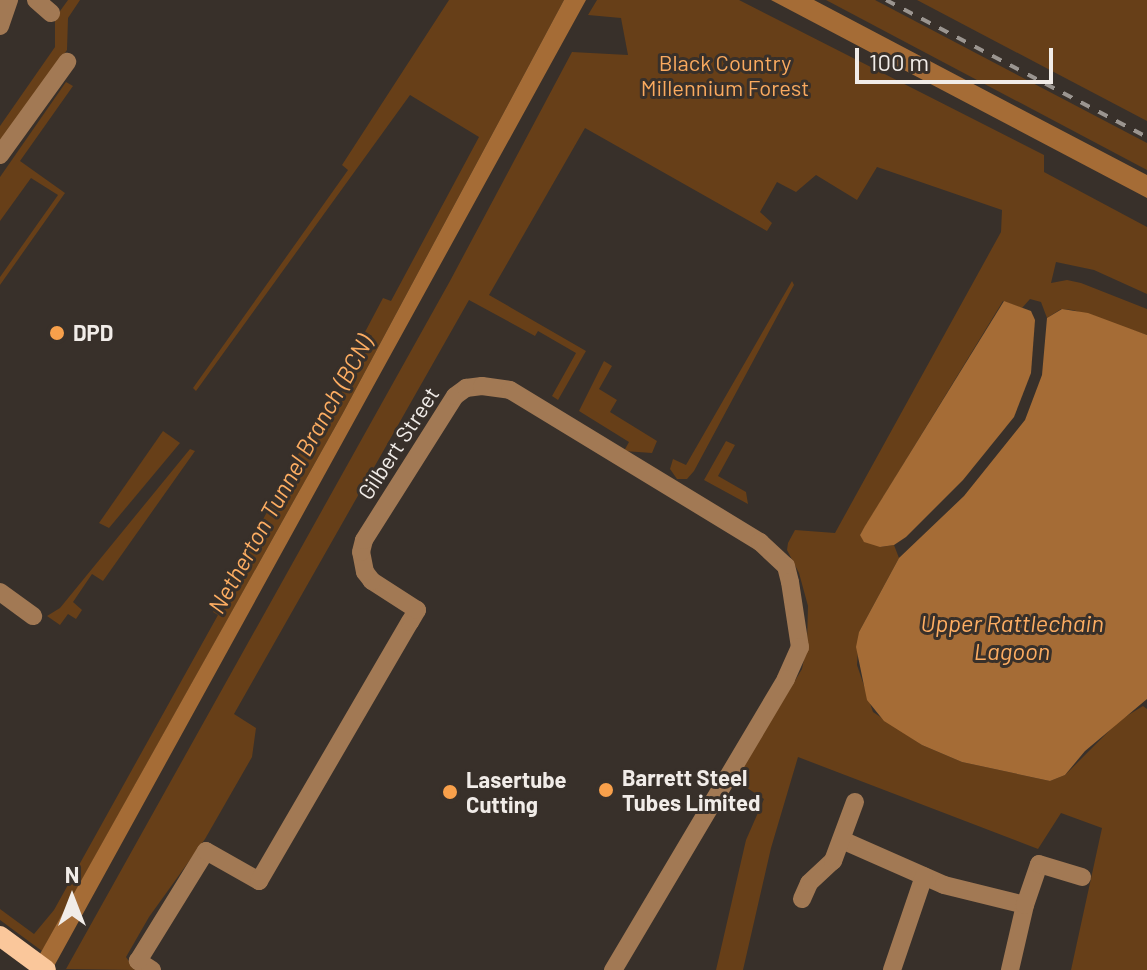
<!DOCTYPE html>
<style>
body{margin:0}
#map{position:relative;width:1147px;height:970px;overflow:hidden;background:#38302a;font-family:Barlow,sans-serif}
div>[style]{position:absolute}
.green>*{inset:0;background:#673f18}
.water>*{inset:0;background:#a56c36}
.minor>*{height:18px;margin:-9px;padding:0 9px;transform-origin:9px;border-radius:9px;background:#a27954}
.major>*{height:20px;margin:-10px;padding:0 10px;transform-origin:10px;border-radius:10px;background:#fac79b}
.rail>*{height:4px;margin-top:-2px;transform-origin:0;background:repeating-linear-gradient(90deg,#9b9590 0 10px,transparent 0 20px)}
.dots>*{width:22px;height:22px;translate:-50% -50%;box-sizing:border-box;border:4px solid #38302a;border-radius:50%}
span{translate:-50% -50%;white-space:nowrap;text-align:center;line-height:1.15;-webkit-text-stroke:6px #38302a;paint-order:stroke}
.park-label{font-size:22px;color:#faaa5f}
.poi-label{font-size:22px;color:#f1ece8;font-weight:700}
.left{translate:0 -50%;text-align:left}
.street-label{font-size:22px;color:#f1ece8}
.water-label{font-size:24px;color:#fdad62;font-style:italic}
.north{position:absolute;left:32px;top:858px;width:80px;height:80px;-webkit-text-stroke:6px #38302a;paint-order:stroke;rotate:0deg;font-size:22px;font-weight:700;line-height:32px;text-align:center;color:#f1ece8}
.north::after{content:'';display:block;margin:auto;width:28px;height:36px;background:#f1ece8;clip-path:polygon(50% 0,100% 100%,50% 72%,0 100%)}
.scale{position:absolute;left:855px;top:48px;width:198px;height:36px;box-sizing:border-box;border:4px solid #f1ece8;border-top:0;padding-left:10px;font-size:24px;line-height:28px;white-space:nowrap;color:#f1ece8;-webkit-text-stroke:6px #38302a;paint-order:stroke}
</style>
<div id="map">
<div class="green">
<div style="clip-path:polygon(68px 0,80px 0,68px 18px,67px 50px,0 146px,0 126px,55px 47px,55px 18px)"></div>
<div style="clip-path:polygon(449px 0,564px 0,343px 413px,42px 951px,0 920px,0 909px,34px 934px,54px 910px,218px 615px,213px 612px,334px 388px,342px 392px,372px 336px,365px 332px,383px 298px,391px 301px,479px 137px,410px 95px,196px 391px,193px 388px,348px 170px,342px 165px)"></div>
<div style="clip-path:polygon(597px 0,739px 0,1044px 155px,1044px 172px,1147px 227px,1147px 294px,1094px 270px,1056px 262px,1051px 283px,1067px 280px,1081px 283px,1147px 309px,1147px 335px,1073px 310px,1061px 309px,1047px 318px,1041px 302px,1030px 299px,1022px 308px,1003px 301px,860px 535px,881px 547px,894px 545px,899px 558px,859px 632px,857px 665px,873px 712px,922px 745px,962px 762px,1050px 781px,1065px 775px,1120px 720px,1143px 706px,1147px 709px,1147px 970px,1071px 970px,1102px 828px,1061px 813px,1038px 849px,798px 757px,771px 848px,743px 970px,716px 970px,746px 840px,764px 799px,735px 780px,802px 669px,807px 644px,808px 606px,799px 573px,787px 550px,788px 543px,795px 530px,835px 533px,1001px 232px,1002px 210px,877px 167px,857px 200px,816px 175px,796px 192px,777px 182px,760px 212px,772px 223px,767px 231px,585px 128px,489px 295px,586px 351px,558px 400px,552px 396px,576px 353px,538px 331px,535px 336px,469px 300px,234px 714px,256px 728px,252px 757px,205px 839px,149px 917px,126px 957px,135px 970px,66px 969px,450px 281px,572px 52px,628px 55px,621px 18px,588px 15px)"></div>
<div style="clip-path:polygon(826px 0,875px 0,1147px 143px,1147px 170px)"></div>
<div style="clip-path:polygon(917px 0,1147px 0,1147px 121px,1050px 70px)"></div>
<div style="clip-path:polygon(66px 82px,73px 86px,20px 161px,65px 193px,0 285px,0 277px,58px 195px,31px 178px,0 221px,0 177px)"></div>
<div style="clip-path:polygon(792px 281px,794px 285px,694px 471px,687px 479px,677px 479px,670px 469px,673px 459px,686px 465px)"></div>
<div style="clip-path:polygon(604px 361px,612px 366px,599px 389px,617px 400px,610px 412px,657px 441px,652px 453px,624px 451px,629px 442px,579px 411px)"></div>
<div style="clip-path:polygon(163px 431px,180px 443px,109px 528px,99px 523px)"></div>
<div style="clip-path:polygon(726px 441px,735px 445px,718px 476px,746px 492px,748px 504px,704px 480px)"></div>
<div style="clip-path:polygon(190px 449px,195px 451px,103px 581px,92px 574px,73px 602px,82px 610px,76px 619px,68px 614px,60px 625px,47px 616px,60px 608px)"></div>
</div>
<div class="water">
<div style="clip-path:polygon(564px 0,586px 0,52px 970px,31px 970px,343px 413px)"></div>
<div style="clip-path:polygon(771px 0,814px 0,1019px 108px,1147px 175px,1147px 198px)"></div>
<div style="clip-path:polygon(1004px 301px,1031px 311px,1035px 320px,1031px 373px,1014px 417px,963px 480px,906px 537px,894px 545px,880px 547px,864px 542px,860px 535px,865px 526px)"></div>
<div style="clip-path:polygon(1062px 309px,1088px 313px,1147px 335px,1147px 699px,1085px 751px,1065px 775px,1050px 781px,962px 762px,922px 745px,884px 721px,867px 700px,856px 647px,859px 632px,899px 558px,964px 496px,1025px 420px,1042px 375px,1047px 318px)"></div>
</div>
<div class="minor">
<div style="left:36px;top:0;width:20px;rotate:41deg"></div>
<div style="left:0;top:26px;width:28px;rotate:-71deg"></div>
<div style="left:0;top:155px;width:115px;rotate:-54.2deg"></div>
<div style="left:0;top:592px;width:41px;rotate:36deg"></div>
<div style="left:842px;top:840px;width:111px;rotate:23.8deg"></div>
<div style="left:944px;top:885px;width:83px;rotate:13.9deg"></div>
<div style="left:1025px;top:905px;width:67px;rotate:103deg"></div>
<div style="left:802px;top:899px;width:17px;rotate:-66deg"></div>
<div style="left:809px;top:883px;width:33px;rotate:-43deg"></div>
<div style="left:833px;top:861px;width:63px;rotate:-69.6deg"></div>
<div style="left:1025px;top:905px;width:43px;rotate:-71.1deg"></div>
<div style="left:1039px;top:864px;width:45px;rotate:16.8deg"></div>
<div style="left:152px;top:970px;width:17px;rotate:-147deg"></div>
<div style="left:138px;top:961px;width:129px;rotate:-58.3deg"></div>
<div style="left:206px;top:851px;width:61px;rotate:29.5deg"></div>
<div style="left:259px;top:881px;width:300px;rotate:-59.8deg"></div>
<div style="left:410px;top:622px;width:14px;rotate:-60deg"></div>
<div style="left:417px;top:610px;width:54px;rotate:-147.2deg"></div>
<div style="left:372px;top:581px;width:11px;rotate:-128deg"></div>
<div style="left:365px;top:572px;width:20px;rotate:-101deg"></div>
<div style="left:361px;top:552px;width:12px;rotate:-76deg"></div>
<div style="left:364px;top:540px;width:170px;rotate:-57.7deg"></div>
<div style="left:455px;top:396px;width:14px;rotate:-36deg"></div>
<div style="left:466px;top:388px;width:16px;rotate:-7deg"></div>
<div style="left:482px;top:386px;width:28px;rotate:8deg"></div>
<div style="left:510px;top:390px;width:293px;rotate:31.3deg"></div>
<div style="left:760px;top:542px;width:35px;rotate:43deg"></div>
<div style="left:786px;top:566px;width:16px;rotate:76deg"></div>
<div style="left:790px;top:582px;width:66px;rotate:81.3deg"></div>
<div style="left:800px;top:647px;width:35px;rotate:114deg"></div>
<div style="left:786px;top:679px;width:339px;rotate:120.7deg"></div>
<div style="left:892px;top:970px;width:99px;rotate:-71.2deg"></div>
</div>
<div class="major">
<div style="left:0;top:936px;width:57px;rotate:36.5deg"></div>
</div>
<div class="rail">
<div style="left:886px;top:0;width:295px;rotate:27.7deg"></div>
</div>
<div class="dots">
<div style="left:57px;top:333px;background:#f8a04b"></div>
<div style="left:606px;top:790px;background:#f8a04b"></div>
<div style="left:450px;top:792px;background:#f8a04b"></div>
</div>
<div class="park-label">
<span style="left:725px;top:75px">Black Country<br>Millennium Forest</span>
</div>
<div class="poi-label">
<span class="left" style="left:73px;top:333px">DPD</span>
<span class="left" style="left:622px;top:790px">Barrett Steel<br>Tubes Limited</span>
<span class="left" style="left:466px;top:792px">Lasertube<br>Cutting</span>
</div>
<div class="street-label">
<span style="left:398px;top:443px;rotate:-57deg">Gilbert Street</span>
</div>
<div class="water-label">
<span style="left:290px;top:474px;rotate:-61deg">Netherton Tunnel Branch (BCN)</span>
<span style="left:1012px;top:637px">Upper Rattlechain<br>Lagoon</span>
</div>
<div class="north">N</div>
<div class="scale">100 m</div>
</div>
